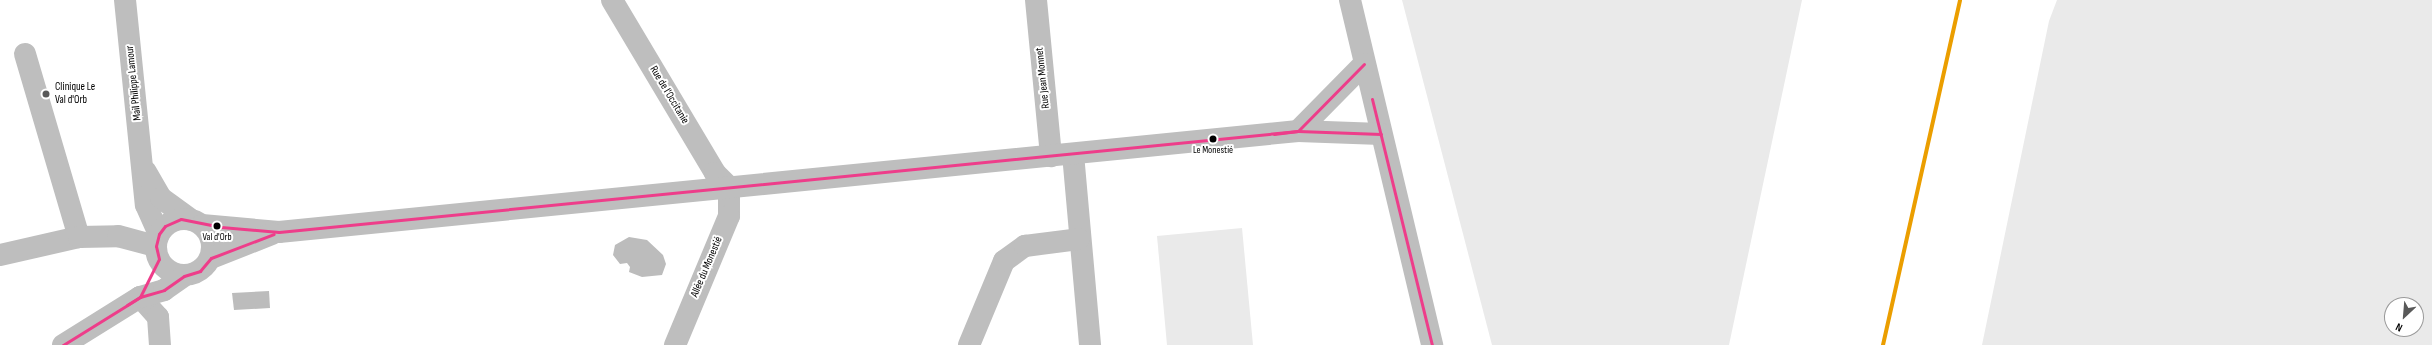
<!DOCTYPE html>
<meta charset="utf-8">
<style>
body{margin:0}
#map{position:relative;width:2432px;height:345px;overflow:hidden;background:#fff;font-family:"Sofia Sans Condensed",sans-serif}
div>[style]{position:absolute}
.green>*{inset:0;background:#eaeaea}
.water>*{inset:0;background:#bcbcbc}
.minor>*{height:22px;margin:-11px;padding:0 11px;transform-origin:11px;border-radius:11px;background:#bebebe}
.minor>.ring{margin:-11px;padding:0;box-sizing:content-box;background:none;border:22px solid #bebebe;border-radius:50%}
.bus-1>*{height:3px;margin:-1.5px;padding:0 1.5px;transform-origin:1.5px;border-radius:1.5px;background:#ee3d8a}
.rail-1>*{height:4px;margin:-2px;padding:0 2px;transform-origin:2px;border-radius:2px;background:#eb9e00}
.dots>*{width:11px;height:11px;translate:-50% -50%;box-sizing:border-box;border:2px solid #fff;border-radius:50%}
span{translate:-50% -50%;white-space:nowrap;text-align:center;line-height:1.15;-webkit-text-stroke:4px #fff;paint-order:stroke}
.bus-label{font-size:10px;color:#000}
.street-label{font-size:11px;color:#000}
.poi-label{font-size:11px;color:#000}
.left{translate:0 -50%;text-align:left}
.north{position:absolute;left:2384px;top:297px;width:40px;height:40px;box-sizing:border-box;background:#fff;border:1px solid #999;border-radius:50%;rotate:206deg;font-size:11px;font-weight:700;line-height:16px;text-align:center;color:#000}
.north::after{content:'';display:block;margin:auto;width:14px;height:18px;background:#595959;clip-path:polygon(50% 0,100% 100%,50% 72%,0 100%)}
</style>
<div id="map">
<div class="green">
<div style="clip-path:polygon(1402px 0,1802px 0,1729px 345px,1492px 345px)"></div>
<div style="clip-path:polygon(evenodd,2057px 0,2432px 0,2432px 345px,1982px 345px,2049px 21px,2057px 0,2392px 305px,2416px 305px,2416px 329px,2392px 329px,2392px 305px)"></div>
<div style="clip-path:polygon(1242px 228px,1253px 345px,1167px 345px,1157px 236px)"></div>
</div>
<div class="water">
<div style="clip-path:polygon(629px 237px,647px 240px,663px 255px,666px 264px,662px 275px,642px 277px,629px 272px,630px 267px,627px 263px,620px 264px,613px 255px,615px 245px)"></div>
<div style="clip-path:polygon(269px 291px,270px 308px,234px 310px,232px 293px)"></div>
</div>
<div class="minor">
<div style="left:125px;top:0;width:206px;rotate:84.2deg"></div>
<div style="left:146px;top:205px;width:32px;rotate:66deg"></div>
<div style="left:612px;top:0;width:201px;rotate:59.2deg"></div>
<div style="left:715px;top:173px;width:20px;rotate:45deg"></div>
<div style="left:729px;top:187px;width:29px;rotate:90deg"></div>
<div style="left:729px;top:216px;width:140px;rotate:112.7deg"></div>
<div style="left:1036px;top:0;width:157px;rotate:84.5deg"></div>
<div style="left:1350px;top:0;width:355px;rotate:76.6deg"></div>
<div style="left:25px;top:54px;width:191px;rotate:73.6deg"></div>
<div style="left:1298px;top:131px;width:94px;rotate:-45.4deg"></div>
<div style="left:1073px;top:154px;width:192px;rotate:84.9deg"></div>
<div style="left:146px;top:172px;width:30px;rotate:60deg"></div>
<div style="left:161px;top:198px;width:37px;rotate:36deg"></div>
<div class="ring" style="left:156px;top:219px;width:34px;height:34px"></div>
<div style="left:202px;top:225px;width:77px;rotate:5.2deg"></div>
<div style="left:279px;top:232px;width:1024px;rotate:-5.66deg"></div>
<div style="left:1298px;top:131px;width:83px;rotate:2.1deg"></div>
<div style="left:0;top:255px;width:81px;rotate:-12.8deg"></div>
<div style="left:79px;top:237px;width:39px;rotate:-1deg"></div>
<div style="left:118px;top:236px;width:39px;rotate:15deg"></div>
<div style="left:211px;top:258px;width:66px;rotate:-21.5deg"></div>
<div style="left:140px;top:297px;width:27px;rotate:48deg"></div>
<div style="left:158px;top:317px;width:28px;rotate:86deg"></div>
<div style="left:63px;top:345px;width:91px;rotate:-31.9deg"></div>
<div style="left:140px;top:297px;width:25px;rotate:-16deg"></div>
<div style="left:164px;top:290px;width:24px;rotate:-35deg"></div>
<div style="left:969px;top:345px;width:91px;rotate:-67.4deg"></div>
<div style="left:1004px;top:261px;width:26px;rotate:-36deg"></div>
<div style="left:1025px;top:246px;width:54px;rotate:-7.4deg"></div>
</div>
<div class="bus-1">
<div style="left:1372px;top:99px;width:253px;rotate:76.3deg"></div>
<div style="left:1274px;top:134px;width:24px;rotate:-7deg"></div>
<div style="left:1298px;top:131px;width:94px;rotate:-45.4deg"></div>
<div style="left:127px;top:305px;width:15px;rotate:-32deg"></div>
<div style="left:140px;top:297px;width:25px;rotate:-16deg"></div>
<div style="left:164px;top:290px;width:24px;rotate:-35deg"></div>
<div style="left:184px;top:276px;width:17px;rotate:-17deg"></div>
<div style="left:200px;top:271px;width:17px;rotate:-50deg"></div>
<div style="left:211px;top:258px;width:67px;rotate:-20.9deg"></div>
<div style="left:63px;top:345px;width:91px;rotate:-31.9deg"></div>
<div style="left:140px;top:297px;width:42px;rotate:-63.4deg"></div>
<div style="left:159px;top:259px;width:13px;rotate:-103deg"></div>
<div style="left:156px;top:246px;width:12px;rotate:-76deg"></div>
<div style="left:159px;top:234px;width:10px;rotate:-53deg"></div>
<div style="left:165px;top:226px;width:17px;rotate:-24deg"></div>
<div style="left:181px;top:219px;width:41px;rotate:11.3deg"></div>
<div style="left:221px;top:227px;width:58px;rotate:4.9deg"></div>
<div style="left:279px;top:232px;width:1024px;rotate:-5.66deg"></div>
<div style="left:1298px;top:131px;width:83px;rotate:2.1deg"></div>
</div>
<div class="rail-1">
<div style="left:1883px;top:345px;width:353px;rotate:-77.4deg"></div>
</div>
<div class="dots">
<div style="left:46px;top:94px;background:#595959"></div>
<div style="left:1213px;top:139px;background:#000"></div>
<div style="left:217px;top:226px;background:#000"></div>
</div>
<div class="bus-label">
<span style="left:1213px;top:151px">Le Monestié</span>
<span style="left:217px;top:238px">Val d'Orb</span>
</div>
<div class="street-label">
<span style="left:1043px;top:78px;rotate:-96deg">Rue Jean Monnet</span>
<span style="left:134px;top:83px;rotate:-96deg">Mail Philippe Lamour</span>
<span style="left:669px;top:95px;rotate:59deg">Rue de l'Occitanie</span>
<span style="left:707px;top:267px;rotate:-67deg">Allée du Monestié</span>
</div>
<div class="poi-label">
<span class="left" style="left:55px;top:94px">Clinique Le<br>Val d'Orb</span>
</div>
<div class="north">N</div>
</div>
